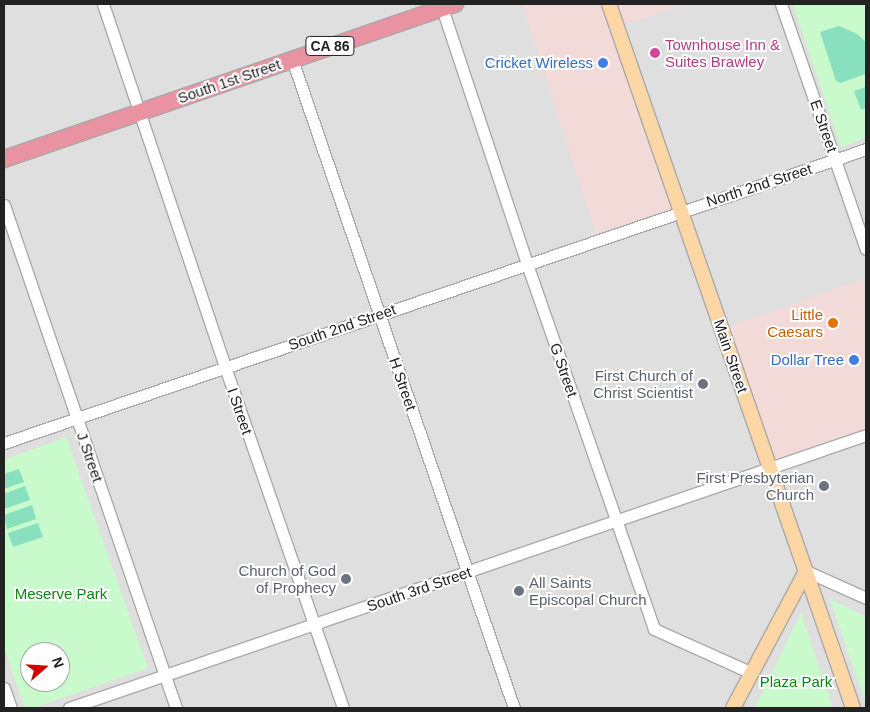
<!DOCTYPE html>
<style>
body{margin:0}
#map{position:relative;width:870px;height:712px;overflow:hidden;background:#f2efe9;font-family:Arial,sans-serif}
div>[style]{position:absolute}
.residential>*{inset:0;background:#e0dfdf}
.commercial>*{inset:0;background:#f2dad9}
.park>*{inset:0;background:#c8facc}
.pitch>*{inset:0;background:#88e0be}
.roads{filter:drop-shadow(1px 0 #a9a9a9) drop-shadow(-1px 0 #a9a9a9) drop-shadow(0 1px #a9a9a9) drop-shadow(0 -1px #a9a9a9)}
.minor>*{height:11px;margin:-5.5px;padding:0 5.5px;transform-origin:5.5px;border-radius:5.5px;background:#fff}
.major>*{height:14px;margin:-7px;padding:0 7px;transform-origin:7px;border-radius:7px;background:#fcd6a4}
.highway>*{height:16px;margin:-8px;padding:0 8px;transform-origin:8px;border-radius:8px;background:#e892a2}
.dots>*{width:14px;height:14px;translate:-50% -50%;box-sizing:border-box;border:2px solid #fff;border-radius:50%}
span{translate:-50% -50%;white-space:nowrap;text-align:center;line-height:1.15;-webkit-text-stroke:4px #fff;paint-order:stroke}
.shield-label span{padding:1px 4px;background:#fff;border:1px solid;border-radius:4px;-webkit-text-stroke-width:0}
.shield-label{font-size:14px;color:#222;font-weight:700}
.hotel-label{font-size:15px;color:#b23c85}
.left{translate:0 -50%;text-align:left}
.shop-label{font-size:15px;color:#366cbe}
.right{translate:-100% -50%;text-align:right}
.street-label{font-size:15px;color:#222}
.food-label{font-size:15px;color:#c56008}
.worship-label{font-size:15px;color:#5b616d}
.park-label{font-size:15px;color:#0c8416}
.frame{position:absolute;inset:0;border:5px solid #222;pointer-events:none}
.north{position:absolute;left:20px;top:642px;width:50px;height:50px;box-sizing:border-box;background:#fff;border:1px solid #a7a7a7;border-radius:50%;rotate:71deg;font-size:14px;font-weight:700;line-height:20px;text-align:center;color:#222}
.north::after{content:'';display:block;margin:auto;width:18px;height:22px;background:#d40000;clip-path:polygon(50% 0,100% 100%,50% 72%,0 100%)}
</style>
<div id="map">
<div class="residential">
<div style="clip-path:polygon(evenodd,4px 4px,866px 4px,866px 708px,4px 708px,4px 4px,30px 652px,60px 652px,60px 682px,30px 682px,30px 652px)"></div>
</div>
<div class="commercial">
<div style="clip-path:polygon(522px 4px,684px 4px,617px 28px,681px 211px,598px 239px)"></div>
<div style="clip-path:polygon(866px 278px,866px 435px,769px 468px,721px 329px)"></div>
</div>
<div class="park">
<div style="clip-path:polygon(793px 4px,866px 4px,866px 138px,841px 147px)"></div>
<div style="clip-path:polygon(evenodd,66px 437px,148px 668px,34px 708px,25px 708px,4px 647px,4px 460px,66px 437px,30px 652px,60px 652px,60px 682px,30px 682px,30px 652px)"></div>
<div style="clip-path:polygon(830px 599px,866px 617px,866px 704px)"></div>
<div style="clip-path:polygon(801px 613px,833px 708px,755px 708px)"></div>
</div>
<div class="pitch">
<div style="clip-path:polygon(839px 26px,857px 34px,866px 42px,866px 74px,840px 83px,836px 81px,820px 32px)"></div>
<div style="clip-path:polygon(866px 87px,866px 108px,861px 110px,854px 91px)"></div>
<div style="clip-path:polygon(19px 469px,24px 482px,4px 489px,4px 474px)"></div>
<div style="clip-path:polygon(25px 486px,30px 500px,4px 509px,4px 494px)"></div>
<div style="clip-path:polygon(32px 505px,36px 519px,7px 529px,4px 515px)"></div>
<div style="clip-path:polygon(38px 523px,43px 537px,13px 547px,8px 533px)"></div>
</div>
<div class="roads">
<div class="minor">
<div style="left:103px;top:4px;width:383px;rotate:71.4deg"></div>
<div style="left:225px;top:367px;width:361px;rotate:70.9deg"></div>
<div style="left:781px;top:4px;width:259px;rotate:70.9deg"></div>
<div style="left:442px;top:8px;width:270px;rotate:71.6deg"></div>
<div style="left:527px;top:264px;width:386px;rotate:70.8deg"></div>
<div style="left:654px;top:629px;width:107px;rotate:24.2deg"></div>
<div style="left:292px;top:59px;width:686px;rotate:71.12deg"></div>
<div style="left:4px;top:205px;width:532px;rotate:71.12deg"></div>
<div style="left:4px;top:443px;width:911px;rotate:-18.83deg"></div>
<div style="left:806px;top:571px;width:66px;rotate:24.2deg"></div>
<div style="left:4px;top:688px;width:21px;rotate:71deg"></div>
<div style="left:69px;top:708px;width:842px;rotate:-18.91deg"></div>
</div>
<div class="major">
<div style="left:609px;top:4px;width:745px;rotate:70.88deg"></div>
<div style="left:733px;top:708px;width:155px;rotate:-61.9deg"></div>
</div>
<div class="highway">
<div style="left:4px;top:159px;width:477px;rotate:-19deg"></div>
</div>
</div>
<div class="dots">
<div style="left:655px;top:53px;background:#d1479c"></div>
<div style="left:603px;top:63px;background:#3f7fe0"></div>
<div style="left:833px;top:323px;background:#e8710a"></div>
<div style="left:854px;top:360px;background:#3f7fe0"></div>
<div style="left:703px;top:384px;background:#6b7280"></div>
<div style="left:824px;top:486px;background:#6b7280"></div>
<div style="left:346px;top:579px;background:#6b7280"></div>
<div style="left:519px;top:591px;background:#6b7280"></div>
</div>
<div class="shield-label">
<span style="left:330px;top:46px">CA 86</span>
</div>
<div class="hotel-label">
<span class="left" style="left:665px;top:53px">Townhouse Inn &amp;<br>Suites Brawley</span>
</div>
<div class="shop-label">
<span class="right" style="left:593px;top:63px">Cricket Wireless</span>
<span class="right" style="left:844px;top:360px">Dollar Tree</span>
</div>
<div class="street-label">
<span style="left:229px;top:81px;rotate:-19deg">South 1st Street</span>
<span style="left:824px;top:126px;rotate:71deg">E Street</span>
<span style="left:759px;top:185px;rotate:-18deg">North 2nd Street</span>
<span style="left:342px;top:327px;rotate:-19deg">South 2nd Street</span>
<span style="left:731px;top:356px;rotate:71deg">Main Street</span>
<span style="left:564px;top:370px;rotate:71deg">G Street</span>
<span style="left:403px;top:384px;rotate:71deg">H Street</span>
<span style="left:240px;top:411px;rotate:71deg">I Street</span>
<span style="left:90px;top:457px;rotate:71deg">J Street</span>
<span style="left:419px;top:589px;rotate:-19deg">South 3rd Street</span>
</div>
<div class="food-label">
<span class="right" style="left:823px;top:323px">Little<br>Caesars</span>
</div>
<div class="worship-label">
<span class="right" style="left:693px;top:384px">First Church of<br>Christ Scientist</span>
<span class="right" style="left:814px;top:486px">First Presbyterian<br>Church</span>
<span class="right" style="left:336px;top:579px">Church of God<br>of Prophecy</span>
<span class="left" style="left:529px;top:591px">All Saints<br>Episcopal Church</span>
</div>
<div class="park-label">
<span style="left:61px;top:594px">Meserve Park</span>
<span style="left:796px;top:682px">Plaza Park</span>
</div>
<div class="frame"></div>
<div class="north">N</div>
</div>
